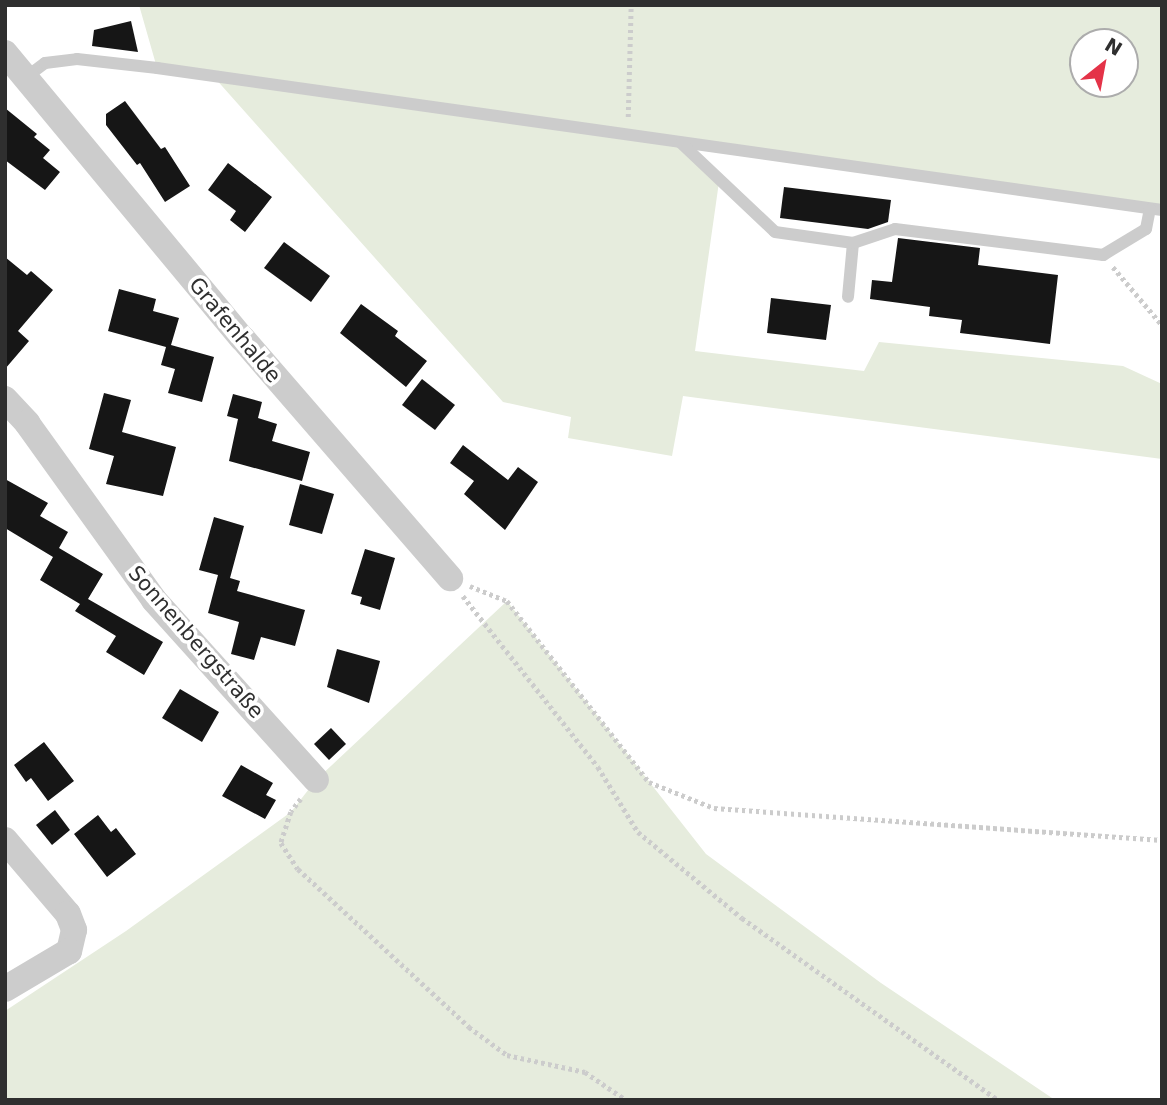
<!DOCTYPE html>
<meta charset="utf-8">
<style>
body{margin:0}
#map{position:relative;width:1167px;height:1105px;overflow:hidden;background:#fff;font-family:"DejaVu Sans",sans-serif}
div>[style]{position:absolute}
.green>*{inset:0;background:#e6ecdd}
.building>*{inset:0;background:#161616}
.path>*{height:4.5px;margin-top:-2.25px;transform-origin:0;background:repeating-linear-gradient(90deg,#ccc 0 3.5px,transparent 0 7px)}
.lane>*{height:12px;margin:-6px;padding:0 6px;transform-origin:6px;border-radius:6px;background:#ccc}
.street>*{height:26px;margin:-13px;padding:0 13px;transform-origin:13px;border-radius:13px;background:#ccc}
span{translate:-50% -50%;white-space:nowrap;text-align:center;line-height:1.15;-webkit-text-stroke:7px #fff;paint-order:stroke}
.street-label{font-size:21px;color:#2f2f2f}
.frame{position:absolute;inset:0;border:7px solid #2f2f2f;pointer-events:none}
.north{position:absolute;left:1069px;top:28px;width:70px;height:70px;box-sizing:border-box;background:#fff;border:2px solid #acacac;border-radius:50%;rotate:31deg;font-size:19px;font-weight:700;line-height:28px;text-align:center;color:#2f2f2f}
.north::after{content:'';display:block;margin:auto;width:24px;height:32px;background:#e43348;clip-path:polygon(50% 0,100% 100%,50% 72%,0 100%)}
</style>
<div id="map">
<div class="green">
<div style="clip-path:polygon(evenodd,139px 5px,1162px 5px,1162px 210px,683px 143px,719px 182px,695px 351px,864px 371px,879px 342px,1123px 366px,1162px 384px,1162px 459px,683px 396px,672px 456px,568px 438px,571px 417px,503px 402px,214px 77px,157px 68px,139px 5px,1083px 42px,1125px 42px,1125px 84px,1083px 84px,1083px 42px)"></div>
<div style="clip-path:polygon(507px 601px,706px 854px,881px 983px,1055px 1100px,5px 1100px,5px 1011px,126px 931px,291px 812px,316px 780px)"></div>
</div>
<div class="building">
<div style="clip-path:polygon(131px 21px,138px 52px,92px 46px,94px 30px)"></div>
<div style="clip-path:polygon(125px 101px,161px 149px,165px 147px,190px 186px,165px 202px,140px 163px,137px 165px,106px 125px,106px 114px)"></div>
<div style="clip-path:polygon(5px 108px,37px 134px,34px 137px,50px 150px,43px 158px,60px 172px,45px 190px,5px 160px)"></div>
<div style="clip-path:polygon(228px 163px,272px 197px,245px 232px,230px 220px,236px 211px,208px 190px)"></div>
<div style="clip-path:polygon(784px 187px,891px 200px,888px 222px,868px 229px,780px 218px)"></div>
<div style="clip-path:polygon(898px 238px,980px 248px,978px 265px,1058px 275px,1050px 344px,960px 333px,962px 320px,929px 316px,930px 307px,870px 299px,872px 280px,892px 282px)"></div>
<div style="clip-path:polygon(284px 242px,330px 276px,311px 302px,264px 268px)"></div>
<div style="clip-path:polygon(5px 257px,27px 275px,31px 271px,53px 290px,18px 331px,29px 341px,5px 369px)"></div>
<div style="clip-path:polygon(119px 289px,156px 299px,153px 311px,179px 318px,171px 345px,214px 357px,202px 402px,168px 393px,175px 369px,161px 365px,166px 347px,108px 331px)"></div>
<div style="clip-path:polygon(771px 298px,831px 305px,826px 340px,767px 333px)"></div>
<div style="clip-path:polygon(361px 304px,398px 331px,395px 336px,427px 361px,406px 387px,340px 333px)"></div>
<div style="clip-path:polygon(422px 379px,455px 405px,435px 430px,402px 405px)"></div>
<div style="clip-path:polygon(104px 393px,131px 400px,122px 432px,176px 447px,163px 496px,106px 484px,114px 456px,89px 449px)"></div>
<div style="clip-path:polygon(233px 394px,262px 402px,258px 418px,277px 424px,272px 441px,310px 452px,302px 481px,229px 461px,238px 419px,227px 416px)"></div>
<div style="clip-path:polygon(463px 445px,508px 480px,518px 467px,538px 482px,505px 530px,464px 494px,474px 481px,450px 463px)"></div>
<div style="clip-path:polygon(5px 479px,48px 503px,40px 516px,68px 532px,59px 548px,103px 574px,88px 599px,163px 642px,144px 675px,106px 652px,116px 636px,75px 611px,80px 604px,40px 580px,53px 557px,5px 528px)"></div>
<div style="clip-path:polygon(300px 484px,334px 494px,322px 534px,289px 525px)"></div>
<div style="clip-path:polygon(214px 517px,244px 526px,230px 578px,240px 581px,237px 591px,305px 610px,295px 646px,261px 637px,254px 660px,231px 654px,239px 622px,208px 613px,218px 575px,199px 570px)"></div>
<div style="clip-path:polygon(365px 549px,395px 558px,380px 610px,360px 604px,362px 597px,351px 594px)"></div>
<div style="clip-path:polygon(337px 649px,380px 661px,369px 703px,327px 687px)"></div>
<div style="clip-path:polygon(180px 689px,219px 712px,202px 742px,162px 718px)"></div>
<div style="clip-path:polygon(331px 728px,346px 744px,329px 760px,314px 744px)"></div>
<div style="clip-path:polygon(44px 742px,74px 781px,48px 801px,31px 778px,26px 782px,14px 765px)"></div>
<div style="clip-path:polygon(241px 765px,273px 783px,266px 795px,276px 800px,265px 819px,222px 796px)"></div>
<div style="clip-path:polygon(55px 810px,70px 830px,52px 845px,36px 825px)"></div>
<div style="clip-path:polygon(98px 815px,111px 832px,116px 828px,136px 854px,107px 877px,74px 834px)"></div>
</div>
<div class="path">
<div style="left:628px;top:117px;width:112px;rotate:-88.5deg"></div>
<div style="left:1113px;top:267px;width:76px;rotate:49.8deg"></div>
<div style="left:470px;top:586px;width:40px;rotate:22deg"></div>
<div style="left:507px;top:601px;width:230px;rotate:51.9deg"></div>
<div style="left:649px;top:782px;width:70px;rotate:21.8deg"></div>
<div style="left:714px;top:808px;width:449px;rotate:4.1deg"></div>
<div style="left:463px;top:596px;width:218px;rotate:51.7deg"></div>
<div style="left:598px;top:767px;width:76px;rotate:58.4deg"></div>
<div style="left:638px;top:832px;width:135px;rotate:39.6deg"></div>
<div style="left:742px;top:918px;width:314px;rotate:35.4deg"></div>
<div style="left:301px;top:799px;width:16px;rotate:128deg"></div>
<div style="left:291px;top:812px;width:33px;rotate:108deg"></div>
<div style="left:281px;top:843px;width:31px;rotate:57deg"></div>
<div style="left:298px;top:869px;width:233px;rotate:42.7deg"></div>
<div style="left:469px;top:1027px;width:47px;rotate:36.4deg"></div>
<div style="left:507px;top:1055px;width:80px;rotate:12.3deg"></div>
<div style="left:585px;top:1072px;width:50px;rotate:34.3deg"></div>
</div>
<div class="lane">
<div style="left:25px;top:78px;width:25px;rotate:-37deg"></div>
<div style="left:45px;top:63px;width:32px;rotate:-7deg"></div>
<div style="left:77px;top:59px;width:81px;rotate:6.4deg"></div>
<div style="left:157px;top:68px;width:1015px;rotate:8.04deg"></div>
<div style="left:681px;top:143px;width:129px;rotate:43.4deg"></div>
<div style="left:775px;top:232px;width:79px;rotate:8deg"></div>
<div style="left:853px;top:243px;width:54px;rotate:95.3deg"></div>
<div style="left:853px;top:243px;width:44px;rotate:-18.4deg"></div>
<div style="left:895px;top:229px;width:210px;rotate:7.1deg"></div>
<div style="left:1103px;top:255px;width:50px;rotate:-31.2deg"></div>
<div style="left:1146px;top:229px;width:20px;rotate:-79deg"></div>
</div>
<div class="street">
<div style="left:5px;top:53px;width:371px;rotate:50.3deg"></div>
<div style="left:242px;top:338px;width:318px;rotate:49.1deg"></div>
<div style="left:5px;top:399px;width:33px;rotate:47deg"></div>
<div style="left:27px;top:423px;width:218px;rotate:54.3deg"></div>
<div style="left:154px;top:600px;width:242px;rotate:48deg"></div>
<div style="left:5px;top:840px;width:97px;rotate:49.6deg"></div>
<div style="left:68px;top:914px;width:17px;rotate:69deg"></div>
<div style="left:74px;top:930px;width:22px;rotate:103deg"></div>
<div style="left:69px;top:951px;width:74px;rotate:149.3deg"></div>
</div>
<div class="street-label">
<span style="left:235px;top:330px;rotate:50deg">Grafenhalde</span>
<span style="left:196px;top:642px;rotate:49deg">Sonnenbergstraße</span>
</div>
<div class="frame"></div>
<div class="north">N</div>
</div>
